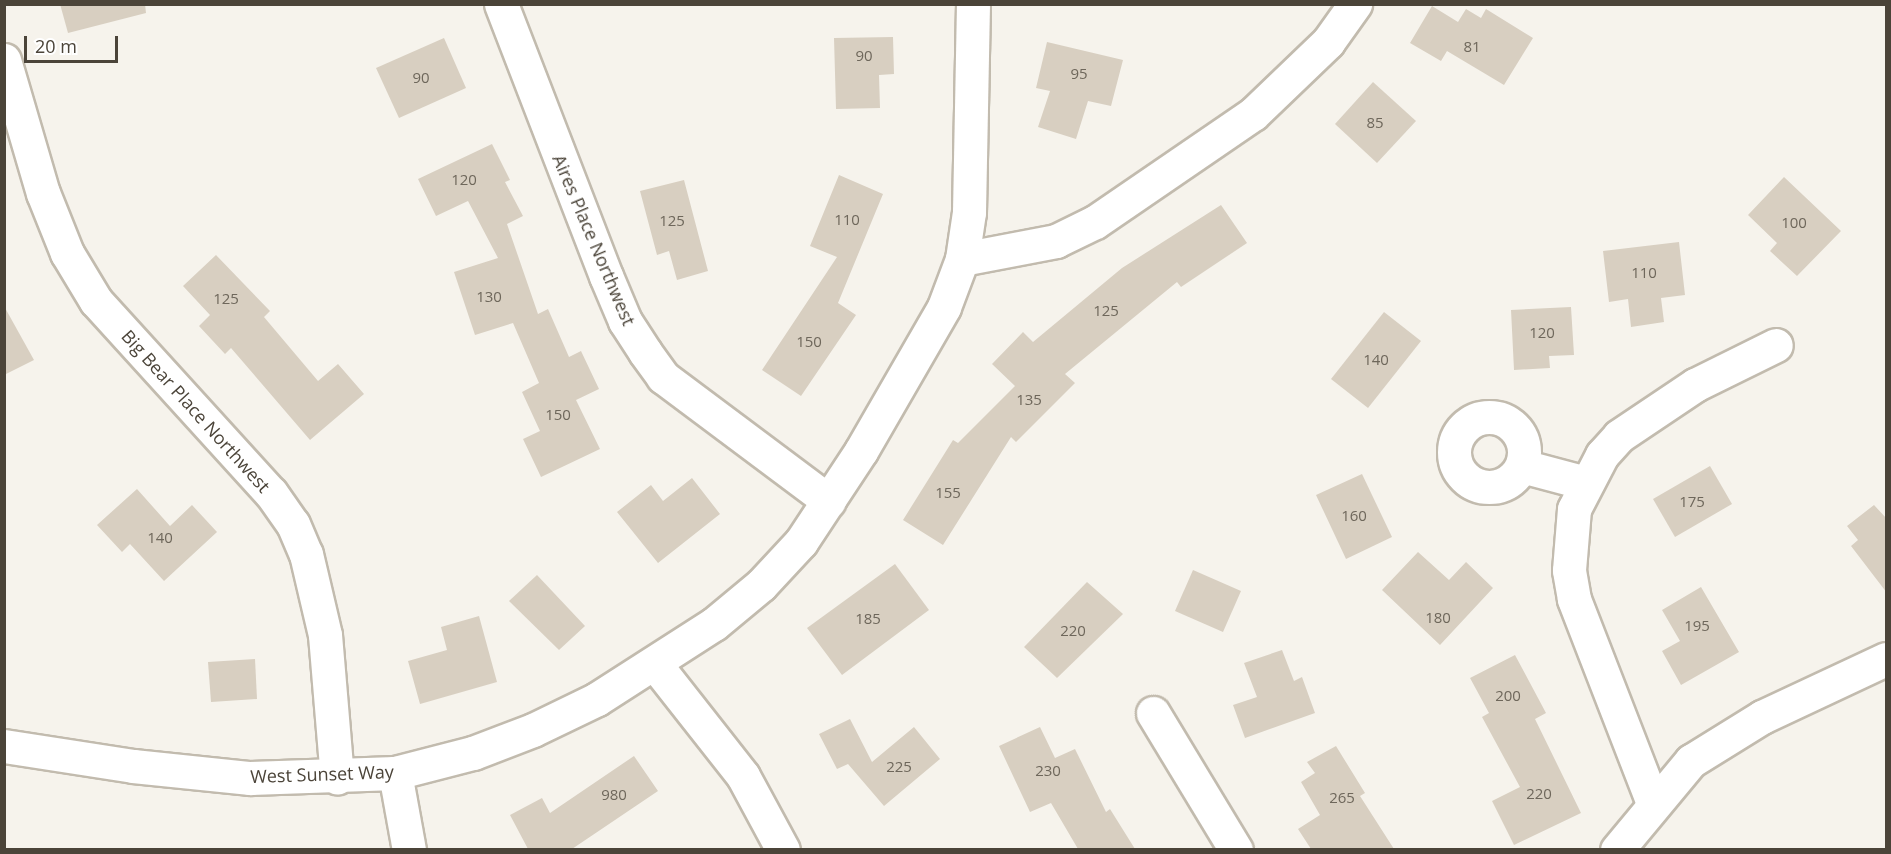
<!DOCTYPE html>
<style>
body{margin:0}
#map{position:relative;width:1891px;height:854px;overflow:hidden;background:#f6f3ec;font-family:"Open Sans",sans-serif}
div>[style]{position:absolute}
.building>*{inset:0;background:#d8cfc1}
.roads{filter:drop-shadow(2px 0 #c2bbae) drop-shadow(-2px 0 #c2bbae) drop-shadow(0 2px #c2bbae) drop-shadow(0 -2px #c2bbae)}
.minor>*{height:33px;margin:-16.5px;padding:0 16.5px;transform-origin:16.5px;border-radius:16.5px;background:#fff}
.minor>.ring{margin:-16.5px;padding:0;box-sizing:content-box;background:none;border:33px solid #fff;border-radius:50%}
span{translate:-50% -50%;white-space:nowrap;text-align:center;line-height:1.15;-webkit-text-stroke:4.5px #fff;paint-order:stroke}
.number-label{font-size:15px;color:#6e675b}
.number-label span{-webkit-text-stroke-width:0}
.street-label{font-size:18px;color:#4b4439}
.frame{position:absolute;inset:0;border:6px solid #4b4439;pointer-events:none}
.scale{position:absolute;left:24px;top:36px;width:94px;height:27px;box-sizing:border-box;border:3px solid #4b4439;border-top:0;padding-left:8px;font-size:18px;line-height:21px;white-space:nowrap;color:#4b4439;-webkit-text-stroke:4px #fff;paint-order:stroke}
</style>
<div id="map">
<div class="building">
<div style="clip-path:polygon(60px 4px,145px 4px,146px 13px,68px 33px)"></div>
<div style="clip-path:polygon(1432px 6px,1458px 22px,1466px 9px,1481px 18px,1486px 9px,1533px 38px,1504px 85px,1447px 51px,1441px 61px,1410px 43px)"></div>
<div style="clip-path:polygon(893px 37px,894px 74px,879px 75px,880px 108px,836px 109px,834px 38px)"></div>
<div style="clip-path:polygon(444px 38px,466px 88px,399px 118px,376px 68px)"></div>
<div style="clip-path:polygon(1047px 42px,1123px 60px,1111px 106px,1088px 101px,1076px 139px,1038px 127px,1050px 91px,1036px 88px)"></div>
<div style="clip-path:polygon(1373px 82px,1416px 121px,1377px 163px,1335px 124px)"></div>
<div style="clip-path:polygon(492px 144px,510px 180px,505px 182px,523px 216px,507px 224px,538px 314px,548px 309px,569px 357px,581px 351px,599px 389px,576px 400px,600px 449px,541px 477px,523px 439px,540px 431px,522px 392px,539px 383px,513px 323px,475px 335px,454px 272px,498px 258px,468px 201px,436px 216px,418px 179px)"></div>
<div style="clip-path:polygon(839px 175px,883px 194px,838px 303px,856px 315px,801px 396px,762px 370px,837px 257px,810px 246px)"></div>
<div style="clip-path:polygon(1784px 177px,1841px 231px,1797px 276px,1770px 251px,1777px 243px,1748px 215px)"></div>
<div style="clip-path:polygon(684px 180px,708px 271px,677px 280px,669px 251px,657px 255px,640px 191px)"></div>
<div style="clip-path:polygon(1221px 205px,1247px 243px,1181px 287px,1177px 282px,1065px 374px,1075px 383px,1016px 442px,1011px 437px,943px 545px,903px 520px,953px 440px,958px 443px,1015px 386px,992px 364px,1023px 332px,1033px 342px,1122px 268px)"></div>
<div style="clip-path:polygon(1679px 242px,1685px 295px,1661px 298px,1664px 322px,1631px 327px,1628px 299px,1609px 302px,1603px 251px)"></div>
<div style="clip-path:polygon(216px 255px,270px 311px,264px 317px,318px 381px,338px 364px,364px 394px,310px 440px,231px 348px,225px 354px,199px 326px,210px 315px,183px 286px)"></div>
<div style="clip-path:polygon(4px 306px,34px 360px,4px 375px)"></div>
<div style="clip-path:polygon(1571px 307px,1574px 355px,1549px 356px,1550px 368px,1514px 370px,1511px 310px)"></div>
<div style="clip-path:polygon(1384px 312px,1421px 341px,1368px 408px,1331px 379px)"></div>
<div style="clip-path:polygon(1710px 466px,1732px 504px,1675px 537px,1653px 499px)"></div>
<div style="clip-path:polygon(1362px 474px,1392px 537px,1346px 559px,1316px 495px)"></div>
<div style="clip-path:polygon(692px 478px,720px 514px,658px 563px,617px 512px,651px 485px,663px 501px)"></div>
<div style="clip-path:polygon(137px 489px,170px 526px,192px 505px,217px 532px,164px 581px,130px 544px,122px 552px,97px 525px)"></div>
<div style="clip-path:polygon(1874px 505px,1887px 519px,1887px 593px,1851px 546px,1858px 540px,1847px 526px)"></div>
<div style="clip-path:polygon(1418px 552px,1449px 580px,1466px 562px,1493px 588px,1440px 645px,1382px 590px)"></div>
<div style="clip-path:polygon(895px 564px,929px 610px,842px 675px,807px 628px)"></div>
<div style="clip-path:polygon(1193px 570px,1241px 591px,1223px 632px,1175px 611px)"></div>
<div style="clip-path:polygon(537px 575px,585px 626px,559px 650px,509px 601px)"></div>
<div style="clip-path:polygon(1087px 582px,1123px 614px,1057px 678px,1024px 647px)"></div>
<div style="clip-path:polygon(1701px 587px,1739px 652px,1681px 685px,1662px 651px,1680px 641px,1662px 610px)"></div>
<div style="clip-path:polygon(479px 616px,497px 682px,420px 704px,408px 661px,447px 650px,441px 627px)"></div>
<div style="clip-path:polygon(1282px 650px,1294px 681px,1302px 677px,1315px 713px,1245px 738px,1233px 705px,1257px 697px,1244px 663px)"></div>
<div style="clip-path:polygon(1515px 655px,1546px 713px,1535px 719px,1581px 813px,1514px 845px,1492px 801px,1520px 787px,1482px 717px,1489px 713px,1470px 678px)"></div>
<div style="clip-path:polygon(255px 659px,257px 699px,211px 702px,208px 662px)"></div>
<div style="clip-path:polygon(850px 719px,872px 762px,914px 727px,940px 759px,884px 806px,848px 764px,837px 769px,819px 734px)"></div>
<div style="clip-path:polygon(1040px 727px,1055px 758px,1075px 749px,1106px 812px,1110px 809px,1135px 849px,1078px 849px,1051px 803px,1030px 812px,999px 746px)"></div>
<div style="clip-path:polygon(1336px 746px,1365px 793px,1360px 796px,1394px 849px,1311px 849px,1298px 829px,1320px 815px,1301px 782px,1315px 773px,1307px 762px)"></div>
<div style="clip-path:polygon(634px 756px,658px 791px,572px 849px,528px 849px,510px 815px,542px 798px,550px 813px)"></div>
</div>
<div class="roads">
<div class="minor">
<div style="left:501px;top:4px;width:292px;rotate:68.9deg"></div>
<div style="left:606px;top:276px;width:49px;rotate:67.1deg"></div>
<div style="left:625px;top:321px;width:37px;rotate:57deg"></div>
<div style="left:645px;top:352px;width:31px;rotate:54deg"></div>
<div style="left:663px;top:377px;width:207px;rotate:36.8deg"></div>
<div style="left:4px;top:60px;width:139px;rotate:73.7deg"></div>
<div style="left:43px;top:193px;width:65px;rotate:68.2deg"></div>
<div style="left:67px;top:253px;width:56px;rotate:58.9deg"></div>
<div style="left:96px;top:301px;width:260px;rotate:47.7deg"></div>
<div style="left:271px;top:493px;width:38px;rotate:55deg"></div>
<div style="left:293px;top:524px;width:33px;rotate:67deg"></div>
<div style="left:306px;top:554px;width:83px;rotate:76.8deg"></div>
<div style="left:325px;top:635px;width:143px;rotate:85.2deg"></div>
<div style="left:962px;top:259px;width:96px;rotate:-10.8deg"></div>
<div style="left:1056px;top:241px;width:43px;rotate:-26deg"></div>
<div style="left:1095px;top:222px;width:191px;rotate:-34.4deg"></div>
<div style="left:1253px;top:114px;width:104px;rotate:-43.8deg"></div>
<div style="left:1328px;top:42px;width:47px;rotate:-54.6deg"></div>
<div class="ring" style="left:1454px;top:417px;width:37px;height:37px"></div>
<div style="left:1522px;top:466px;width:66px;rotate:14.9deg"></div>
<div style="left:655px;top:664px;width:142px;rotate:51.8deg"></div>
<div style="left:743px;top:776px;width:84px;rotate:61.6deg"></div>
<div style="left:1153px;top:713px;width:160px;rotate:58.8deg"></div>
<div style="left:4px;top:746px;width:131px;rotate:8.8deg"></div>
<div style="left:133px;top:766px;width:118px;rotate:5.9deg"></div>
<div style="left:250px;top:778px;width:145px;rotate:-2deg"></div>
<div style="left:395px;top:773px;width:81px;rotate:-14.4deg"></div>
<div style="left:473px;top:753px;width:64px;rotate:-21deg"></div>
<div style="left:533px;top:730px;width:71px;rotate:-25.8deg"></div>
<div style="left:597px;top:699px;width:139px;rotate:-32.7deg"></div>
<div style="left:714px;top:624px;width:61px;rotate:-39.7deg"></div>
<div style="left:761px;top:585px;width:59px;rotate:-47.1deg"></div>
<div style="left:801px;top:542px;width:109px;rotate:-56.6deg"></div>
<div style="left:861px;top:451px;width:166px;rotate:-60deg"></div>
<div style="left:944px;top:307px;width:51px;rotate:-69.4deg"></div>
<div style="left:962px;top:259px;width:48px;rotate:-81.5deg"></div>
<div style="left:969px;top:212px;width:208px;rotate:-88.9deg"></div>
<div style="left:395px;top:773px;width:78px;rotate:79.7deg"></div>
<div style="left:1653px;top:803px;width:219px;rotate:-111.2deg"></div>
<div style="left:1574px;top:599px;width:29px;rotate:-100deg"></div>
<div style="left:1569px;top:570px;width:61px;rotate:-85.3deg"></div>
<div style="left:1574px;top:509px;width:61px;rotate:-62.6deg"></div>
<div style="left:1602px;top:455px;width:25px;rotate:-48deg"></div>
<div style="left:1619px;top:436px;width:92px;rotate:-33.9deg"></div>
<div style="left:1695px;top:385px;width:90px;rotate:-26.3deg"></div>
<div style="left:1617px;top:850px;width:116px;rotate:-50.3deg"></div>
<div style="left:1691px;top:761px;width:84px;rotate:-31.8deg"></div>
<div style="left:1762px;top:717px;width:137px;rotate:-25.1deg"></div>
</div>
</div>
<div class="number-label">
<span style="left:1472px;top:47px">81</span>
<span style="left:864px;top:56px">90</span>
<span style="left:1079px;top:74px">95</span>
<span style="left:421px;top:78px">90</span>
<span style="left:1375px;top:123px">85</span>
<span style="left:464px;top:180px">120</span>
<span style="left:847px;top:220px">110</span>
<span style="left:672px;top:221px">125</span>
<span style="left:1794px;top:223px">100</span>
<span style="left:1644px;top:273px">110</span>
<span style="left:489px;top:297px">130</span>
<span style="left:226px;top:299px">125</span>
<span style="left:1106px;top:311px">125</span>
<span style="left:1542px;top:333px">120</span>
<span style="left:809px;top:342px">150</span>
<span style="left:1376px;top:360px">140</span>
<span style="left:1029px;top:400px">135</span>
<span style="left:558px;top:415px">150</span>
<span style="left:948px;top:493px">155</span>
<span style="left:1692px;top:502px">175</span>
<span style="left:1354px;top:516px">160</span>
<span style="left:160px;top:538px">140</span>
<span style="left:1438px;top:618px">180</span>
<span style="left:868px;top:619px">185</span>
<span style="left:1697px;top:626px">195</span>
<span style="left:1073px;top:631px">220</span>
<span style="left:1508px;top:696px">200</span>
<span style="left:899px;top:767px">225</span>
<span style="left:1048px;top:771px">230</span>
<span style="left:1539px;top:794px">220</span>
<span style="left:614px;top:795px">980</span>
<span style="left:1342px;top:798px">265</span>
</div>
<div class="street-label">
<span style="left:594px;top:240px;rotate:67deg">Aires Place Northwest</span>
<span style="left:196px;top:411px;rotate:48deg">Big Bear Place Northwest</span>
<span style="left:322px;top:774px;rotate:-2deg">West Sunset Way</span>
</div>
<div class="frame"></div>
<div class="scale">20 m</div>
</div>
